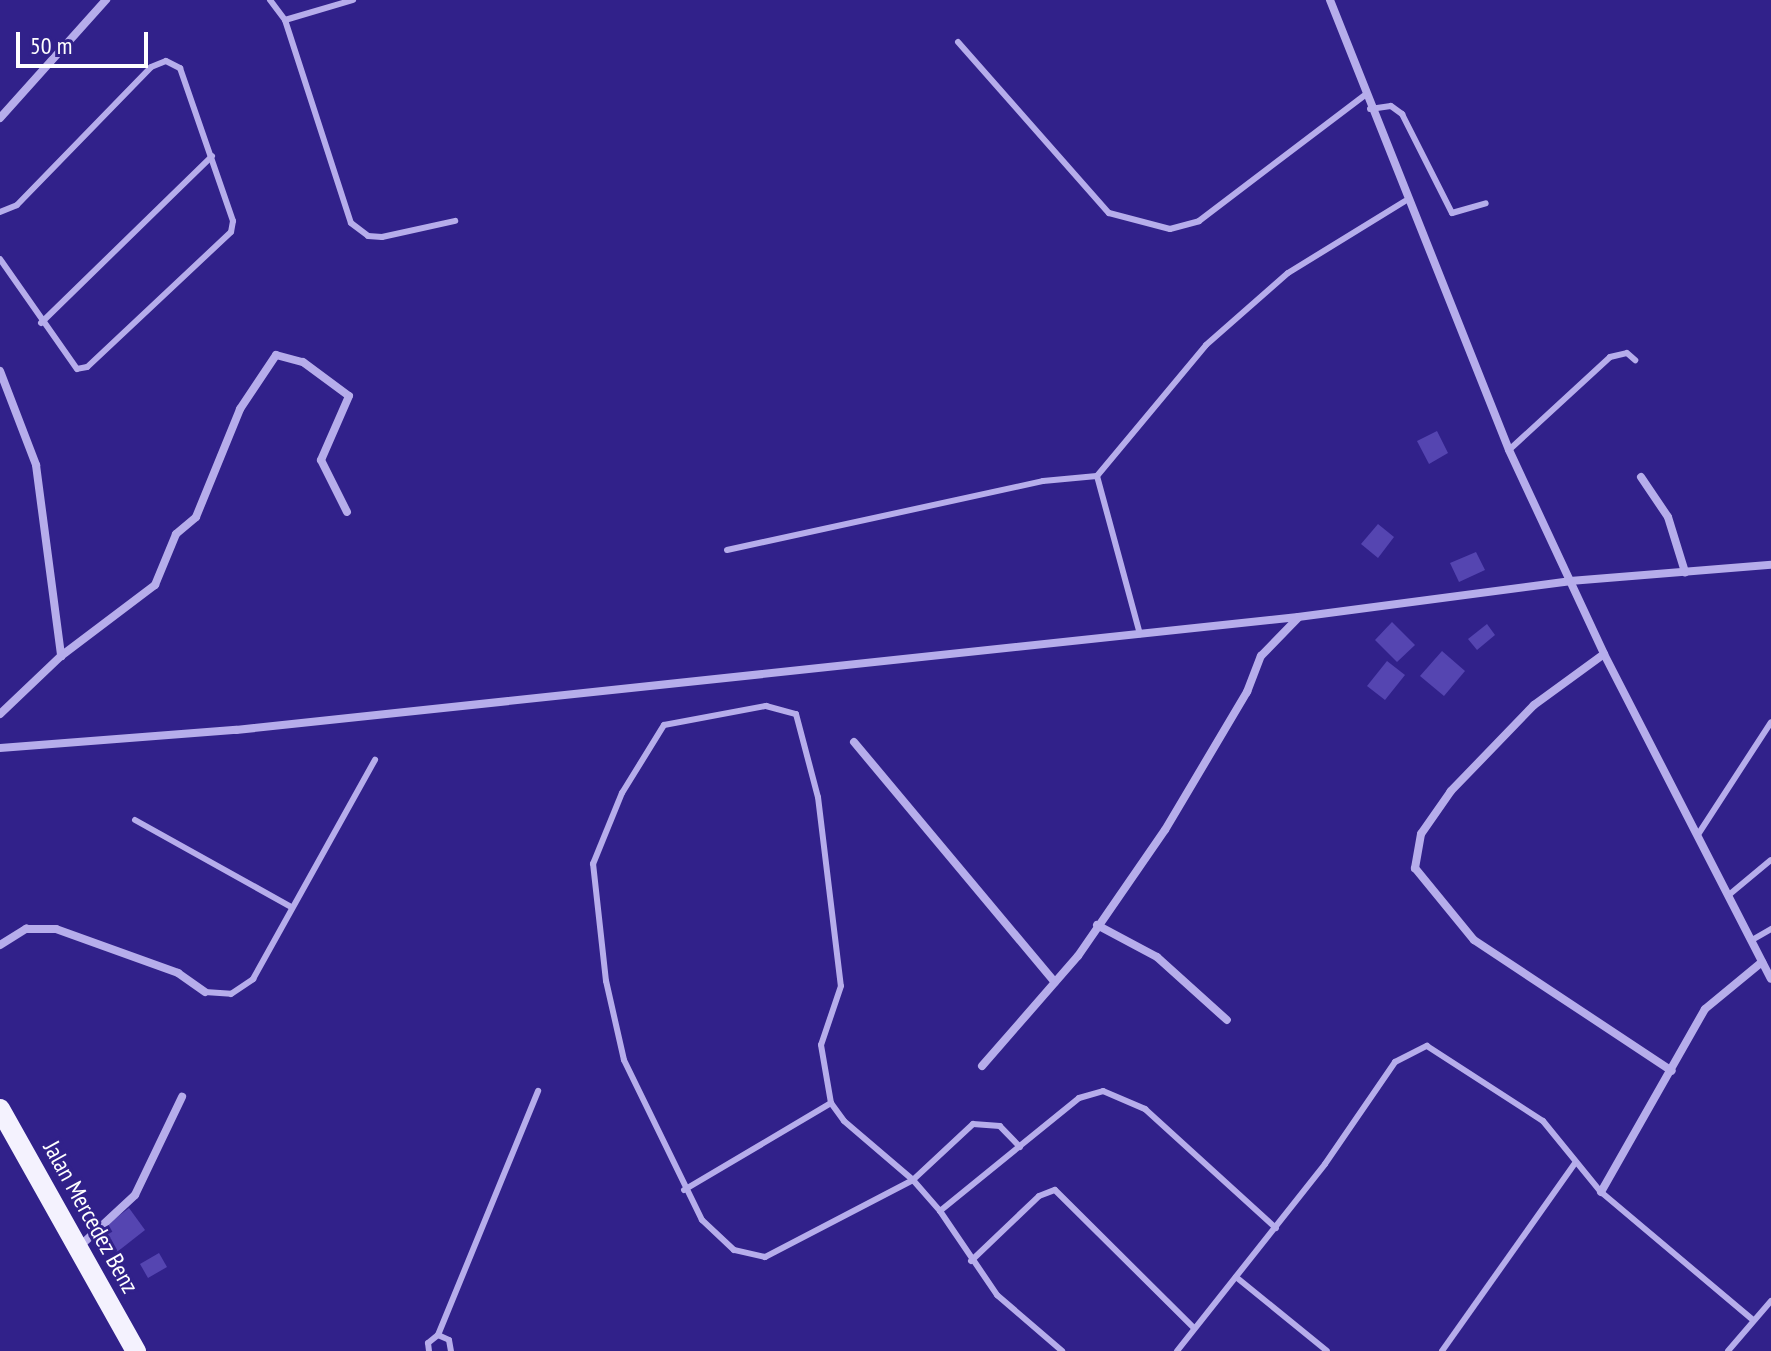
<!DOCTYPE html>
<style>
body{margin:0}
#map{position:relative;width:1771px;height:1351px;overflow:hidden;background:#31218a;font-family:"PT Sans Narrow",sans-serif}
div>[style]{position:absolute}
.building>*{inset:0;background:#5545b1}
.lane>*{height:6px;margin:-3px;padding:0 3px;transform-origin:3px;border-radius:3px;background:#b6adeb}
.street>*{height:8px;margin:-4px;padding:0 4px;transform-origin:4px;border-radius:4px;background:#b6adeb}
.primary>*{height:20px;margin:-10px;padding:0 10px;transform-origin:10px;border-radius:10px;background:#f4f2fe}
span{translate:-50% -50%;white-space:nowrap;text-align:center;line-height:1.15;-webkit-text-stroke:6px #31218a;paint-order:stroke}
.street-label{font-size:24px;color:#fff}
.scale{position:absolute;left:16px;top:32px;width:132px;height:36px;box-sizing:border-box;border:4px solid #fff;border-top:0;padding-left:10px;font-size:24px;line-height:28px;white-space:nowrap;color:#fff;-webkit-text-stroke:6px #31218a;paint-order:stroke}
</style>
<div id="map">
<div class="building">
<div style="clip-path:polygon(1437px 431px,1448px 453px,1429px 464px,1417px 441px)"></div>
<div style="clip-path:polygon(1378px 524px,1394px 537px,1378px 558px,1361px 544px)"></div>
<div style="clip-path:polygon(1476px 552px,1485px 570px,1459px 582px,1450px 563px)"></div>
<div style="clip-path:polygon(1392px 622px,1415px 645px,1397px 662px,1375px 640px)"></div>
<div style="clip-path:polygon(1487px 624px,1495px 635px,1477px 650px,1468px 639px)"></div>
<div style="clip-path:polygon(1442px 651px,1465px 671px,1444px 696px,1420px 676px)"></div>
<div style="clip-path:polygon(1387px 661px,1405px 675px,1385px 700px,1367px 686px)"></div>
<div style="clip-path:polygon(129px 1208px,145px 1230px,117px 1252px,100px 1230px)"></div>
<div style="clip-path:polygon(159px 1253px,167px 1267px,148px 1278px,140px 1264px)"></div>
</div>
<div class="lane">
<div style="left:270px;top:0;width:25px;rotate:53deg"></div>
<div style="left:285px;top:20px;width:213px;rotate:72deg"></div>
<div style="left:351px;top:223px;width:21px;rotate:37deg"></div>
<div style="left:368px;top:236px;width:14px;rotate:4deg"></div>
<div style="left:382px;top:237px;width:75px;rotate:-12.4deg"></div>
<div style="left:285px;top:20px;width:71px;rotate:-16.4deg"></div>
<div style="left:958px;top:42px;width:228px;rotate:48.6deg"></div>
<div style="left:1109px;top:213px;width:63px;rotate:14.7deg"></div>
<div style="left:1170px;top:229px;width:30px;rotate:-15deg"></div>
<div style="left:1199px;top:221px;width:208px;rotate:-37.2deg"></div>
<div style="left:1370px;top:109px;width:21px;rotate:-8deg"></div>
<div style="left:1391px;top:106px;width:14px;rotate:36deg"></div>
<div style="left:1402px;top:114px;width:111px;rotate:63.2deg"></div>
<div style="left:1452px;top:213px;width:35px;rotate:-16deg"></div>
<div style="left:0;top:212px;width:18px;rotate:-22deg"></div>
<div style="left:17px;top:205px;width:192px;rotate:-45.8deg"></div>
<div style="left:151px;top:67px;width:16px;rotate:-22deg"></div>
<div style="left:166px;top:61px;width:16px;rotate:27deg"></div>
<div style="left:180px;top:68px;width:162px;rotate:70.9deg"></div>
<div style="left:233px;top:221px;width:11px;rotate:100deg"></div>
<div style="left:231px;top:232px;width:197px;rotate:136.8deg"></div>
<div style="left:87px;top:367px;width:10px;rotate:169deg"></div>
<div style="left:77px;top:369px;width:134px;rotate:-125deg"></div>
<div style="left:41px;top:323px;width:239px;rotate:-44.3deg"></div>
<div style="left:1509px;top:450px;width:137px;rotate:-42.6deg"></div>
<div style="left:1610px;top:357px;width:17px;rotate:-13deg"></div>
<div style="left:1627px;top:353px;width:11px;rotate:41deg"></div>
<div style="left:1097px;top:476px;width:164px;rotate:74.8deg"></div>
<div style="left:727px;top:550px;width:323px;rotate:-12.3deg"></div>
<div style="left:1043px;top:481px;width:54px;rotate:-5.3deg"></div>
<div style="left:1097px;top:476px;width:170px;rotate:-50.2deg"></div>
<div style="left:1206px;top:345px;width:109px;rotate:-41.3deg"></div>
<div style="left:1288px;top:273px;width:137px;rotate:-31.6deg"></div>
<div style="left:135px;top:820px;width:179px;rotate:29.1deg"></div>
<div style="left:1699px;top:833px;width:132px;rotate:-57deg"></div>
<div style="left:1730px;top:894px;width:53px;rotate:-39.7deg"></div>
<div style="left:1752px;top:940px;width:22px;rotate:-30deg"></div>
<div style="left:205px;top:992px;width:26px;rotate:4deg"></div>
<div style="left:231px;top:994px;width:27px;rotate:-34deg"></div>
<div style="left:253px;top:979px;width:251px;rotate:-60.9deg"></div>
<div style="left:1020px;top:1147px;width:29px;rotate:-134deg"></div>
<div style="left:1000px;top:1126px;width:27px;rotate:-176deg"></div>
<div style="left:973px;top:1124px;width:82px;rotate:137deg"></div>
<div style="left:913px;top:1180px;width:167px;rotate:152.5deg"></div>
<div style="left:765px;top:1257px;width:32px;rotate:-167deg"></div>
<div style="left:734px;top:1250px;width:44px;rotate:-136.8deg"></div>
<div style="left:702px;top:1220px;width:178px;rotate:-116deg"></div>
<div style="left:624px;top:1060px;width:81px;rotate:-102.8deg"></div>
<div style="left:606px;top:981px;width:118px;rotate:-96.3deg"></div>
<div style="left:593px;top:864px;width:77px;rotate:-67.8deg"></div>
<div style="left:622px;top:793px;width:80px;rotate:-58.3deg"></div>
<div style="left:664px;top:725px;width:104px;rotate:-10.6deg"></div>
<div style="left:766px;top:706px;width:31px;rotate:15deg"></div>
<div style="left:796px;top:714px;width:86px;rotate:75.2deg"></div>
<div style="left:818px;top:797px;width:190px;rotate:83.1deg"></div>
<div style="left:841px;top:986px;width:62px;rotate:108.7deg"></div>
<div style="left:821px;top:1045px;width:59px;rotate:80.2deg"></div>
<div style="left:831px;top:1103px;width:22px;rotate:54deg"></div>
<div style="left:844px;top:1121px;width:91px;rotate:40.5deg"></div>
<div style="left:913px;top:1180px;width:41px;rotate:48.9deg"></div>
<div style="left:940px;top:1211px;width:102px;rotate:55.8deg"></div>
<div style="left:997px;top:1295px;width:86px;rotate:40.7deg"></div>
<div style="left:684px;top:1190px;width:171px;rotate:-30.6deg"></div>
<div style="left:940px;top:1211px;width:179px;rotate:-39.1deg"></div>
<div style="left:1079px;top:1098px;width:25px;rotate:-16deg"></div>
<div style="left:1103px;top:1091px;width:46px;rotate:23.2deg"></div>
<div style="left:1145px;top:1109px;width:177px;rotate:42.3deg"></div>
<div style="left:971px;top:1261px;width:94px;rotate:-43.7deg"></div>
<div style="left:1039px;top:1196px;width:17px;rotate:-21deg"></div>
<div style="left:1055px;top:1190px;width:196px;rotate:44.8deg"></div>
<div style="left:1236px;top:1277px;width:117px;rotate:39.1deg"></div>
<div style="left:438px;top:1335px;width:264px;rotate:-67.7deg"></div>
<div style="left:429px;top:1351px;width:8px;rotate:-97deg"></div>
<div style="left:428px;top:1343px;width:13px;rotate:-39deg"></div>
<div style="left:438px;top:1335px;width:12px;rotate:24deg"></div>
<div style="left:449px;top:1340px;width:11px;rotate:80deg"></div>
<div style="left:1177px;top:1351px;width:238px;rotate:-51.6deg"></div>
<div style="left:1325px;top:1164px;width:124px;rotate:-55.5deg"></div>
<div style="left:1395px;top:1062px;width:36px;rotate:-27deg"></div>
<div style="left:1427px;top:1046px;width:138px;rotate:32.9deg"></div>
<div style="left:1543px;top:1121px;width:92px;rotate:50.8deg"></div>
<div style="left:1601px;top:1192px;width:197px;rotate:40.1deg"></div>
<div style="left:1442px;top:1351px;width:230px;rotate:-54.7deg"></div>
<div style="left:1728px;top:1351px;width:66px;rotate:-49.3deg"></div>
</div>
<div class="street">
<div style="left:1330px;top:0;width:484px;rotate:68.3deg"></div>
<div style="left:1509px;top:450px;width:225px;rotate:65deg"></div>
<div style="left:1604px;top:654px;width:365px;rotate:62.8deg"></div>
<div style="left:0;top:118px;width:159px;rotate:-48.1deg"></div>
<div style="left:0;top:371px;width:101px;rotate:69deg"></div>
<div style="left:36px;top:465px;width:193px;rotate:82.5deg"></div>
<div style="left:1641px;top:477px;width:48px;rotate:56deg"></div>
<div style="left:1668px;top:517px;width:58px;rotate:72.8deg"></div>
<div style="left:1604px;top:654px;width:87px;rotate:143.9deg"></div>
<div style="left:1534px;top:705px;width:120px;rotate:134deg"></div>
<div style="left:1451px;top:791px;width:52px;rotate:124.9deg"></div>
<div style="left:1421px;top:834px;width:35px;rotate:100deg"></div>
<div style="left:1415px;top:868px;width:93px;rotate:50.7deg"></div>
<div style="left:1474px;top:940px;width:237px;rotate:33.5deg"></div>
<div style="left:0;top:714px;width:84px;rotate:-43.6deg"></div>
<div style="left:61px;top:656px;width:118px;rotate:-37.1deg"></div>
<div style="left:155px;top:585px;width:55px;rotate:-67.6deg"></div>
<div style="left:176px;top:534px;width:26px;rotate:-40deg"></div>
<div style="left:196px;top:517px;width:117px;rotate:-67.8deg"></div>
<div style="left:240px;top:409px;width:65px;rotate:-56.3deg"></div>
<div style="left:276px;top:355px;width:28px;rotate:15deg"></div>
<div style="left:303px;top:362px;width:57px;rotate:36.5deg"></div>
<div style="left:349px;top:396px;width:70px;rotate:113.6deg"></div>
<div style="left:321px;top:460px;width:58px;rotate:63.4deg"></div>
<div style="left:854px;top:742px;width:313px;rotate:50.1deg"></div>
<div style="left:0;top:748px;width:237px;rotate:-4.4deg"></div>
<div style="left:236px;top:730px;width:1068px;rotate:-6.07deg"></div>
<div style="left:1298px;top:617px;width:274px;rotate:-7.5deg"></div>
<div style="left:1570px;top:581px;width:202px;rotate:-4.6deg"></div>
<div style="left:1097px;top:925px;width:68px;rotate:28.1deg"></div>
<div style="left:1157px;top:957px;width:94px;rotate:42deg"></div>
<div style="left:0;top:945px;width:31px;rotate:-32deg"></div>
<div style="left:26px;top:929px;width:30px"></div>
<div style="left:56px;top:929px;width:130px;rotate:19.8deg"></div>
<div style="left:178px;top:973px;width:33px;rotate:35deg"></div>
<div style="left:982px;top:1066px;width:146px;rotate:-48.9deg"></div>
<div style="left:1078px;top:956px;width:153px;rotate:-55.4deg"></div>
<div style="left:1165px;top:830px;width:161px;rotate:-59.3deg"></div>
<div style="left:1247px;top:692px;width:39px;rotate:-69deg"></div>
<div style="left:1261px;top:656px;width:53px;rotate:-45.8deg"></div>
<div style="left:1601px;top:1192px;width:210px;rotate:-60.4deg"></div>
<div style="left:1705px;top:1009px;width:74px;rotate:-39.5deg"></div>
<div style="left:80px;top:1246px;width:75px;rotate:-42.8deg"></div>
<div style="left:135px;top:1195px;width:109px;rotate:-64.4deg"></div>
</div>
<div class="primary">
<div style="left:0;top:1109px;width:278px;rotate:60.7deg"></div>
</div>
<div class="street-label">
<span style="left:91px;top:1217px;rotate:61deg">Jalan Mercedez Benz</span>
</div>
<div class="scale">50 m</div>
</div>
